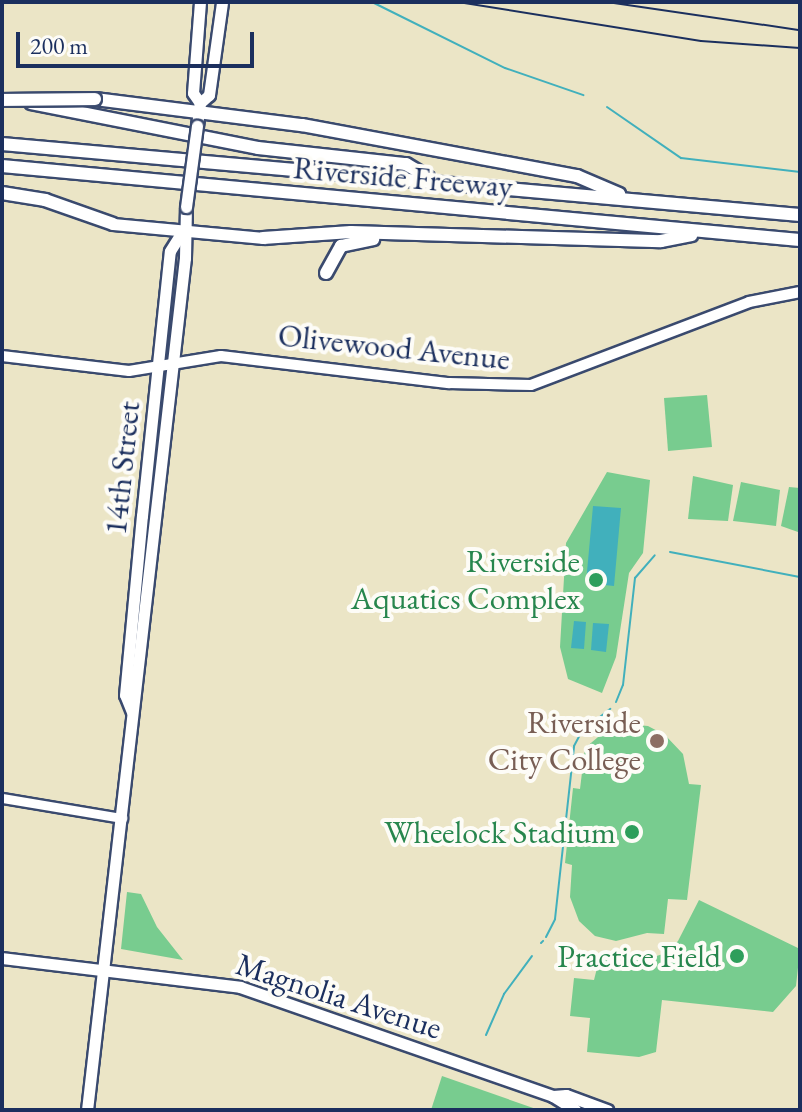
<!DOCTYPE html>
<style>
body{margin:0}
#map{position:relative;width:802px;height:1112px;overflow:hidden;background:#ebe5c6;font-family:"EB Garamond",serif}
div>[style]{position:absolute}
.green>*{inset:0;background:#78cc8f}
.water>*{inset:0;background:#41b0bc}
.stream>*{height:2px;margin:-1px;padding:0 1px;transform-origin:1px;border-radius:1px;background:#41b0bc}
.roads{filter:drop-shadow(2px 0 #3a4a6e) drop-shadow(-2px 0 #3a4a6e) drop-shadow(0 2px #3a4a6e) drop-shadow(0 -2px #3a4a6e)}
.tertiary>*{height:9px;margin:-4.5px;padding:0 4.5px;transform-origin:4.5px;border-radius:4.5px;background:#fff}
.secondary>*{height:10px;margin:-5px;padding:0 5px;transform-origin:5px;border-radius:5px;background:#fff}
.primary>*{height:11px;margin:-5.5px;padding:0 5.5px;transform-origin:5.5px;border-radius:5.5px;background:#fff}
.motorway>*{height:12px;margin:-6px;padding:0 6px;transform-origin:6px;border-radius:6px;background:#fff}
.rail>*{height:2px;margin:-1px;padding:0 1px;transform-origin:1px;border-radius:1px;background:#1b2f5e}
.bridges{filter:drop-shadow(2px 0 #3a4a6e) drop-shadow(-2px 0 #3a4a6e) drop-shadow(0 2px #3a4a6e) drop-shadow(0 -2px #3a4a6e)}
.primary-bridge>*{height:11px;margin:-5.5px;padding:0 5.5px;transform-origin:5.5px;border-radius:5.5px;background:#fff}
.motorway-bridge>*{height:12px;margin:-6px;padding:0 6px;transform-origin:6px;border-radius:6px;background:#fff}
.dots>*{width:22px;height:22px;translate:-50% -50%;box-sizing:border-box;border:4px solid #fdfcf7;border-radius:50%}
span{translate:-50% -50%;white-space:nowrap;text-align:center;line-height:1.15;-webkit-text-stroke:8px #fdfcf7;paint-order:stroke}
.street-label{font-size:32px;color:#1b2f5e}
.leisure-label{font-size:32px;color:#27864d}
.right{translate:-100% -50%;text-align:right}
.education-label{font-size:32px;color:#785e54}
.frame{position:absolute;inset:0;border:4px solid #1b2f5e;pointer-events:none}
.scale{position:absolute;left:16px;top:32px;width:238px;height:36px;box-sizing:border-box;border:4px solid #1b2f5e;border-top:0;padding-left:10px;font-size:24px;line-height:28px;white-space:nowrap;color:#1b2f5e;-webkit-text-stroke:6px #fdfcf7;paint-order:stroke}
</style>
<div id="map">
<div class="green">
<div style="clip-path:polygon(707px 395px,712px 447px,668px 451px,664px 398px)"></div>
<div style="clip-path:polygon(607px 472px,650px 480px,643px 553px,629px 573px,616px 657px,602px 693px,568px 679px,560px 647px,566px 543px)"></div>
<div style="clip-path:polygon(693px 476px,733px 485px,728px 521px,688px 519px)"></div>
<div style="clip-path:polygon(741px 482px,780px 490px,776px 526px,733px 521px)"></div>
<div style="clip-path:polygon(789px 487px,800px 488px,798px 532px,781px 526px)"></div>
<div style="clip-path:polygon(626px 724px,648px 726px,665px 735px,683px 754px,689px 784px,701px 785px,687px 900px,668px 899px,664px 934px,647px 933px,616px 941px,595px 936px,579px 921px,570px 897px,572px 865px,565px 863px,573px 788px,580px 789px,585px 748px,604px 732px)"></div>
<div style="clip-path:polygon(127px 892px,141px 894px,157px 927px,183px 960px,121px 949px)"></div>
<div style="clip-path:polygon(699px 900px,800px 949px,796px 986px,773px 1012px,662px 1000px,656px 1052px,639px 1057px,587px 1052px,590px 1018px,570px 1016px,574px 978px,594px 980px,600px 956px,644px 960px,666px 953px,678px 941px)"></div>
<div style="clip-path:polygon(442px 1076px,539px 1110px,431px 1110px)"></div>
</div>
<div class="water">
<div style="clip-path:polygon(593px 506px,621px 508px,614px 586px,586px 583px)"></div>
<div style="clip-path:polygon(574px 621px,586px 622px,584px 649px,571px 648px)"></div>
<div style="clip-path:polygon(593px 623px,609px 624px,606px 652px,591px 650px)"></div>
</div>
<div class="stream">
<div style="left:372px;top:2px;width:148px;rotate:26.4deg"></div>
<div style="left:505px;top:68px;width:83px;rotate:19.1deg"></div>
<div style="left:607px;top:107px;width:90px;rotate:34.6deg"></div>
<div style="left:681px;top:158px;width:120px;rotate:6.7deg"></div>
<div style="left:670px;top:552px;width:132px;rotate:10.9deg"></div>
<div style="left:616px;top:702px;width:18px;rotate:-68deg"></div>
<div style="left:623px;top:685px;width:108px;rotate:-83.6deg"></div>
<div style="left:635px;top:578px;width:30px;rotate:-49deg"></div>
<div style="left:546px;top:937px;width:20px;rotate:-63deg"></div>
<div style="left:555px;top:919px;width:174px;rotate:-83.7deg"></div>
<div style="left:574px;top:746px;width:17px;rotate:-62deg"></div>
<div style="left:582px;top:731px;width:36px;rotate:-38deg"></div>
<div style="left:541px;top:943px;width:3px;rotate:-45deg"></div>
<div style="left:486px;top:1035px;width:45px;rotate:-66.3deg"></div>
<div style="left:504px;top:994px;width:47px;rotate:-53.6deg"></div>
</div>
<div class="roads">
<div class="tertiary">
<div style="left:2px;top:798px;width:122px;rotate:9.5deg"></div>
</div>
<div class="secondary">
<div style="left:2px;top:356px;width:128px;rotate:6.7deg"></div>
<div style="left:129px;top:371px;width:93px;rotate:-9.3deg"></div>
<div style="left:221px;top:356px;width:230px;rotate:6.8deg"></div>
<div style="left:449px;top:383px;width:82px;rotate:1.4deg"></div>
<div style="left:531px;top:385px;width:233px;rotate:-20.8deg"></div>
<div style="left:749px;top:302px;width:52px;rotate:-11.1deg"></div>
</div>
<div class="primary">
<div style="left:200px;top:103px;width:12px;rotate:-42deg"></div>
<div style="left:209px;top:95px;width:94px;rotate:-82deg"></div>
<div style="left:197px;top:126px;width:23px;rotate:-83deg"></div>
<div style="left:200px;top:103px;width:12px;rotate:-125deg"></div>
<div style="left:193px;top:93px;width:91px;rotate:-85.6deg"></div>
<div style="left:113px;top:224px;width:151px;rotate:5.3deg"></div>
<div style="left:132px;top:712px;width:18px;rotate:-112deg"></div>
<div style="left:125px;top:695px;width:180px;rotate:-84.6deg"></div>
<div style="left:142px;top:516px;width:266px;rotate:-84deg"></div>
<div style="left:170px;top:251px;width:22px;rotate:-58deg"></div>
<div style="left:2px;top:958px;width:240px;rotate:6.9deg"></div>
<div style="left:240px;top:987px;width:331px;rotate:19.2deg"></div>
<div style="left:553px;top:1096px;width:13px;rotate:-4deg"></div>
<div style="left:566px;top:1095px;width:44px;rotate:20.1deg"></div>
<div style="left:553px;top:1096px;width:26px;rotate:32deg"></div>
<div style="left:87px;top:1110px;width:858px;rotate:-83.44deg"></div>
<div style="left:185px;top:258px;width:51px;rotate:-88.9deg"></div>
</div>
<div class="motorway">
<div style="left:95px;top:99px;width:209px;rotate:7.2deg"></div>
<div style="left:302px;top:125px;width:280px;rotate:10.5deg"></div>
<div style="left:577px;top:176px;width:46px;rotate:23.2deg"></div>
<div style="left:31px;top:103px;width:231px;rotate:11.2deg"></div>
<div style="left:258px;top:148px;width:149px;rotate:6.2deg"></div>
<div style="left:406px;top:164px;width:26px;rotate:31deg"></div>
<div style="left:2px;top:144px;width:801px;rotate:5.08deg"></div>
<div style="left:2px;top:166px;width:801px;rotate:5.3deg"></div>
<div style="left:2px;top:193px;width:44px;rotate:9.2deg"></div>
<div style="left:45px;top:200px;width:72px;rotate:19.4deg"></div>
<div style="left:263px;top:238px;width:88px;rotate:-3.9deg"></div>
<div style="left:351px;top:232px;width:310px;rotate:1.7deg"></div>
<div style="left:661px;top:241px;width:31px;rotate:-11deg"></div>
<div style="left:326px;top:273px;width:31px;rotate:-61deg"></div>
<div style="left:341px;top:246px;width:33px;rotate:-12deg"></div>
</div>
</div>
<div class="rail">
<div style="left:458px;top:2px;width:246px;rotate:9.1deg"></div>
<div style="left:701px;top:41px;width:99px;rotate:4deg"></div>
<div style="left:607px;top:2px;width:195px;rotate:8.3deg"></div>
</div>
<div class="bridges">
<div class="primary-bridge">
<div style="left:186px;top:207px;width:82px;rotate:-82.3deg"></div>
</div>
<div class="motorway-bridge">
<div style="left:2px;top:100px;width:93px;rotate:-0.6deg"></div>
</div>
</div>
<div class="dots">
<div style="left:596px;top:580px;background:#2e9e5b"></div>
<div style="left:657px;top:741px;background:#8d6e63"></div>
<div style="left:632px;top:832px;background:#2e9e5b"></div>
<div style="left:737px;top:956px;background:#2e9e5b"></div>
</div>
<div class="street-label">
<span style="left:403px;top:177px;rotate:5deg">Riverside Freeway</span>
<span style="left:394px;top:347px;rotate:6deg">Olivewood Avenue</span>
<span style="left:122px;top:468px;rotate:-84deg">14th Street</span>
<span style="left:339px;top:996px;rotate:18deg">Magnolia Avenue</span>
</div>
<div class="leisure-label">
<span class="right" style="left:580px;top:580px">Riverside<br>Aquatics Complex</span>
<span class="right" style="left:616px;top:832px">Wheelock Stadium</span>
<span class="right" style="left:721px;top:956px">Practice Field</span>
</div>
<div class="education-label">
<span class="right" style="left:641px;top:741px">Riverside<br>City College</span>
</div>
<div class="frame"></div>
<div class="scale">200 m</div>
</div>
